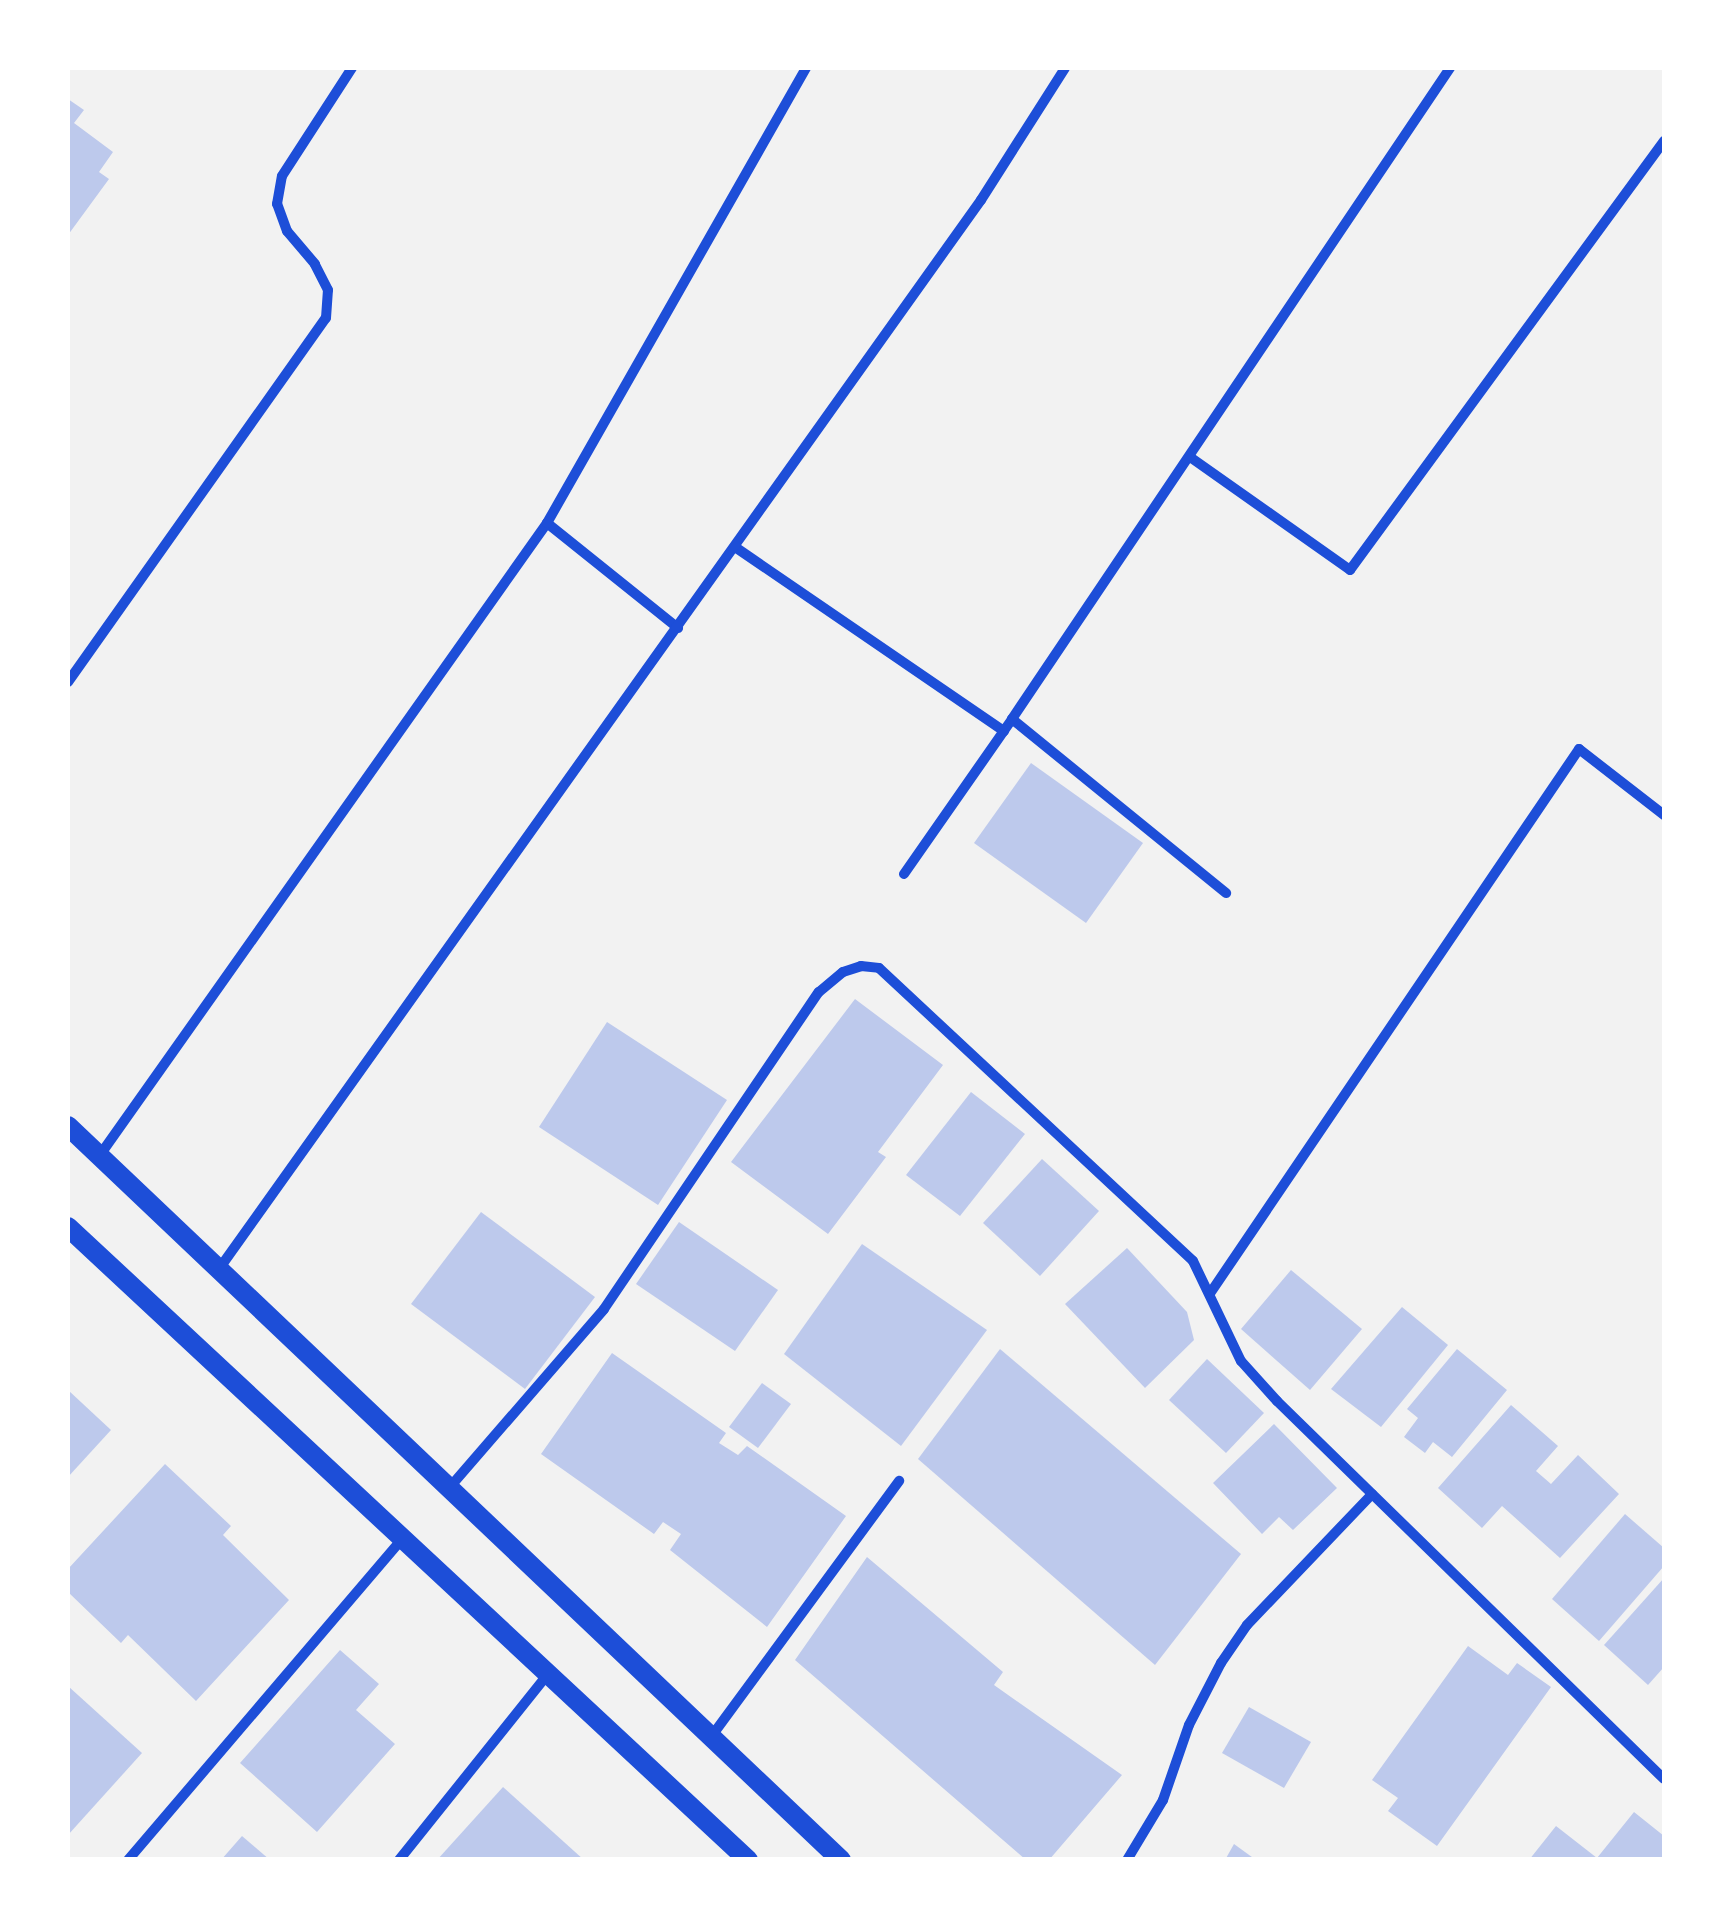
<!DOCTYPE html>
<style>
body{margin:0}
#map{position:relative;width:1732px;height:1927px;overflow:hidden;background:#f2f2f2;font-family:Roboto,sans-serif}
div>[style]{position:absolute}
.building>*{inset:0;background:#bdc9ec}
.minor>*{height:10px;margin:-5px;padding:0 5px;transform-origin:5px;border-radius:5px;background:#1d4ed8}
.secondary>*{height:20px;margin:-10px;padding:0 10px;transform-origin:10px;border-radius:10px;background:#1d4ed8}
span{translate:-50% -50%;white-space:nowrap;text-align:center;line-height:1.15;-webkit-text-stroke:9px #fff;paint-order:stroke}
.frame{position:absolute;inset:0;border:70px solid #fff;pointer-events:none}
</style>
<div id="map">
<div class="building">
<div style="clip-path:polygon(68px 99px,84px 110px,74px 123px,113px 152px,99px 172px,109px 179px,68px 235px)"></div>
<div style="clip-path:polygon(1031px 763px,1143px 843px,1086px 923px,974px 843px)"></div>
<div style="clip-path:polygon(855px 999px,943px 1065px,878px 1152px,886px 1157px,828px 1234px,731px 1162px)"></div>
<div style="clip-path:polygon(607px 1022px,727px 1100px,658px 1205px,539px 1127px)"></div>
<div style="clip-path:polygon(971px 1092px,1025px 1134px,960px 1216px,906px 1175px)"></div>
<div style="clip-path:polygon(1042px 1159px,1099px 1211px,1040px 1276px,983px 1223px)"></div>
<div style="clip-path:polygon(481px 1212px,595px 1297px,525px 1389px,411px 1304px)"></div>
<div style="clip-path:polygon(679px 1222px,778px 1290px,735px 1351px,636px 1284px)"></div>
<div style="clip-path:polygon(862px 1244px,987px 1330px,901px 1446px,784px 1354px)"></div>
<div style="clip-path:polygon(1127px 1248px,1187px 1312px,1194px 1340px,1145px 1388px,1065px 1304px)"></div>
<div style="clip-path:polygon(1291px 1270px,1362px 1329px,1310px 1390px,1241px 1329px)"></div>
<div style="clip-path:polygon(1402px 1307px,1448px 1345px,1381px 1427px,1331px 1389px)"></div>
<div style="clip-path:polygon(1000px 1349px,1241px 1554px,1155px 1665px,918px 1459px)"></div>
<div style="clip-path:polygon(1457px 1349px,1507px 1390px,1452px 1457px,1433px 1442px,1425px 1453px,1404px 1437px,1418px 1418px,1407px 1409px)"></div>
<div style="clip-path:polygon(612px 1353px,726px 1433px,719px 1443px,738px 1455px,747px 1446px,846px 1516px,767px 1627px,670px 1550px,681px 1534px,663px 1522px,654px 1534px,541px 1454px)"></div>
<div style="clip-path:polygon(1207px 1359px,1264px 1413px,1226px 1453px,1169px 1400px)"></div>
<div style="clip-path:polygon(762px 1383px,791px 1404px,758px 1448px,729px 1427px)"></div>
<div style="clip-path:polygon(68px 1390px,111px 1430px,68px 1477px)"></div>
<div style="clip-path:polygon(1511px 1405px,1558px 1446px,1536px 1471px,1551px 1484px,1578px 1455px,1619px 1494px,1560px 1558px,1502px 1506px,1482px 1528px,1438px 1488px)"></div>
<div style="clip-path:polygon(1274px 1424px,1337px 1488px,1293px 1530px,1279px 1517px,1262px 1534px,1213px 1483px)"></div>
<div style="clip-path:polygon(165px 1464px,231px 1526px,223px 1535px,289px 1600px,196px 1701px,128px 1635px,121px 1643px,68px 1592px,68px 1569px)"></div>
<div style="clip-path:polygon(1625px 1514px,1664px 1548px,1664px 1566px,1599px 1641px,1552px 1599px)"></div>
<div style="clip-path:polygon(867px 1557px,1003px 1672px,994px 1685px,1122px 1775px,1049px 1860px,1026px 1860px,795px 1660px)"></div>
<div style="clip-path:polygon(1664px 1578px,1664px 1667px,1648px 1685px,1604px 1645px)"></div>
<div style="clip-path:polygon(1468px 1646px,1508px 1675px,1517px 1663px,1551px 1687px,1437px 1846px,1388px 1811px,1398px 1798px,1372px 1780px)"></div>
<div style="clip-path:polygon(340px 1650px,379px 1684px,356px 1710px,395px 1744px,317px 1832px,240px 1763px)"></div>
<div style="clip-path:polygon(68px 1686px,142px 1753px,68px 1835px)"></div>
<div style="clip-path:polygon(1249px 1707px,1311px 1742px,1284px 1788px,1222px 1753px)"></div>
<div style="clip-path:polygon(503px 1787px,584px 1860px,437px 1860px)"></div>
<div style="clip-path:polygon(1634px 1812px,1664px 1836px,1664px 1860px,1529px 1860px,1556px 1826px,1597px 1858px)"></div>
<div style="clip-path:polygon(242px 1836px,270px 1860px,221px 1860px)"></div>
<div style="clip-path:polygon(1234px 1844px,1256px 1860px,1225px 1860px)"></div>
</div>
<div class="minor">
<div style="left:1190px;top:457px;width:196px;rotate:35.2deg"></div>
<div style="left:1350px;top:570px;width:532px;rotate:-53.8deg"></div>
<div style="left:547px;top:523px;width:168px;rotate:38.7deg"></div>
<div style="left:735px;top:547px;width:326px;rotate:34.4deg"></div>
<div style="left:68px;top:682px;width:446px;rotate:-54.7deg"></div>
<div style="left:326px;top:318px;width:28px;rotate:-86deg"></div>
<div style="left:328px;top:290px;width:29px;rotate:-117deg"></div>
<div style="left:315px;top:264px;width:43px;rotate:-130.3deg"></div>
<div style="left:287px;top:231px;width:29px;rotate:-110deg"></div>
<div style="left:277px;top:204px;width:28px;rotate:-80deg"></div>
<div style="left:282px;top:176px;width:129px;rotate:-57.1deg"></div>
<div style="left:1012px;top:719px;width:276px;rotate:39.1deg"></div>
<div style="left:904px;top:874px;width:189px;rotate:-55.1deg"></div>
<div style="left:1012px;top:719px;width:785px;rotate:-56.07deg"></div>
<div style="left:100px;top:1155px;width:774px;rotate:-54.73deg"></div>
<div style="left:547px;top:523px;width:524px;rotate:-60.35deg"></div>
<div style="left:219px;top:1269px;width:1313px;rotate:-54.52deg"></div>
<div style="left:981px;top:200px;width:156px;rotate:-57.5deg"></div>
<div style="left:1211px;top:1292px;width:656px;rotate:-55.87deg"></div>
<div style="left:1579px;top:749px;width:108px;rotate:37.8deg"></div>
<div style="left:450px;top:1487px;width:235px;rotate:-49.1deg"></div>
<div style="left:604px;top:1309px;width:383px;rotate:-55.9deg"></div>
<div style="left:819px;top:992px;width:31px;rotate:-40deg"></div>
<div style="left:843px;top:972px;width:19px;rotate:-18deg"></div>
<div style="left:861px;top:966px;width:18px;rotate:6deg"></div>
<div style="left:879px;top:968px;width:429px;rotate:43deg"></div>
<div style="left:1193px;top:1261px;width:111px;rotate:64.4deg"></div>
<div style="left:1241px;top:1361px;width:54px;rotate:48deg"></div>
<div style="left:1277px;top:1401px;width:541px;rotate:44.33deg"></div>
<div style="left:711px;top:1737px;width:318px;rotate:-53.7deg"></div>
<div style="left:128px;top:1860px;width:422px;rotate:-49.5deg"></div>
<div style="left:399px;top:1860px;width:240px;rotate:-51.3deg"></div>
<div style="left:1127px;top:1860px;width:70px;rotate:-59deg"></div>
<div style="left:1163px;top:1800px;width:79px;rotate:-70.9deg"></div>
<div style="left:1189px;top:1725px;width:70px;rotate:-62.7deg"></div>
<div style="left:1221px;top:1663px;width:46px;rotate:-55.6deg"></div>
<div style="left:1247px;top:1625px;width:181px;rotate:-46.3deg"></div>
</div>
<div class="secondary">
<div style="left:68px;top:1126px;width:1066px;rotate:43.52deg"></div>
<div style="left:68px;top:1227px;width:929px;rotate:42.95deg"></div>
</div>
<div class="frame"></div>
</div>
